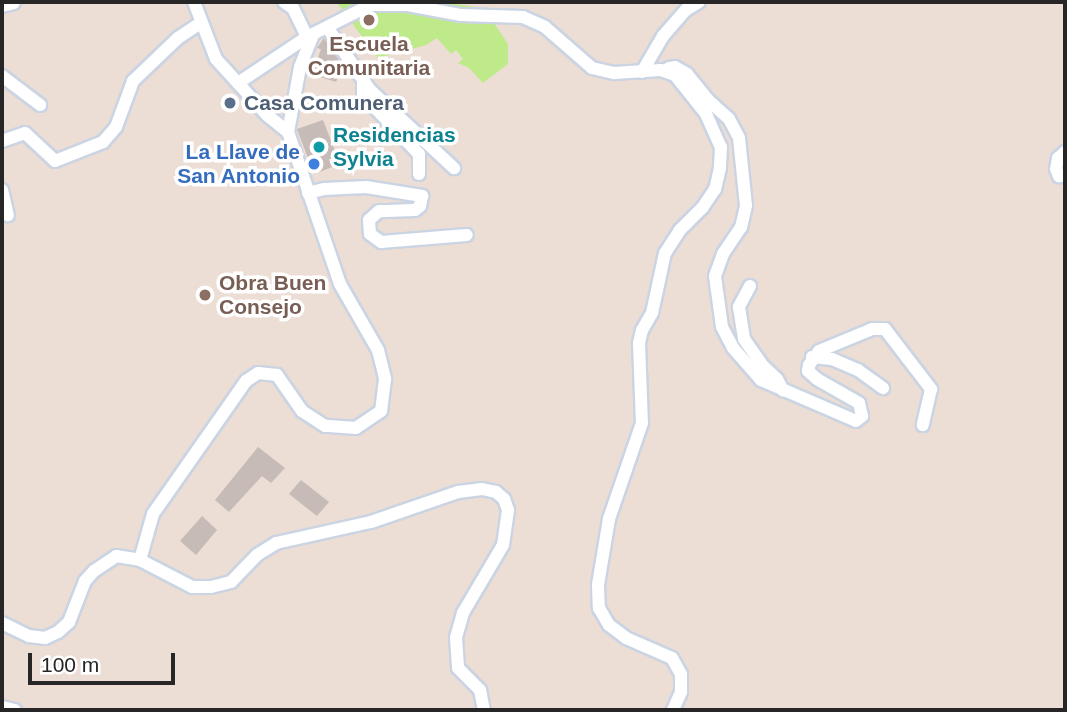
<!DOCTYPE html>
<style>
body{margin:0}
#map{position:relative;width:1067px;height:712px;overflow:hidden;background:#ecddd5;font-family:Arial,sans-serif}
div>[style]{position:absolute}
.green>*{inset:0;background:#beea8a}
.building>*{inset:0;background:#c6bbb6}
.roads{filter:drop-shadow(2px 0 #cbd4e2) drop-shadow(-2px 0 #cbd4e2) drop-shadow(0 2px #cbd4e2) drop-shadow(0 -2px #cbd4e2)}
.minor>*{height:12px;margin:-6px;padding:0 6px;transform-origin:6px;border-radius:6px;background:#fff}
.dots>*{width:19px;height:19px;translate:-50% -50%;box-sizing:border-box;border:4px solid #fff;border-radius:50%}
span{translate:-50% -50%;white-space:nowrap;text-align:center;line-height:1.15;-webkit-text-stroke:7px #fff;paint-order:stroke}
.education-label{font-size:21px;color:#785e54;font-weight:700}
.left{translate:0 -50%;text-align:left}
.service-label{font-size:21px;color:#4e5e75;font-weight:700}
.culture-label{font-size:21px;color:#0d838f;font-weight:700}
.shop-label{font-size:21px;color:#366cbe;font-weight:700}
.right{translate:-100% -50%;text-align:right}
.frame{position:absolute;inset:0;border:4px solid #262626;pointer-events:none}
.scale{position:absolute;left:28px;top:653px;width:147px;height:32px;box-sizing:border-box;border:4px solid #262626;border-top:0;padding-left:9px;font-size:21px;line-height:24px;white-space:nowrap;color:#262626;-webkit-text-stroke:5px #fff;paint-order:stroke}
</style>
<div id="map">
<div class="green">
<div style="clip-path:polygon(440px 2px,490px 9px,490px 17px,508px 44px,508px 64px,483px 83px,469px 68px,458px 63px,463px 59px,456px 50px,451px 54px,437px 38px,426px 45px,378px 58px,337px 3px)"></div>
</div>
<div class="building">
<div style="clip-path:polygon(324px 38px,343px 66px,336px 82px,308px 73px,311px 62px,316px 64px,321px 49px,317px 48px)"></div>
<div style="clip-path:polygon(323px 120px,340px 164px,314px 174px,297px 129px)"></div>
<div style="clip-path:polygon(258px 447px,285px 468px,271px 483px,262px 476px,229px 512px,215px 500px)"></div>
<div style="clip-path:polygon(301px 480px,329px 502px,317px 516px,289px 494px)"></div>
<div style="clip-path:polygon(202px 516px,217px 530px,196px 555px,180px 541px)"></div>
</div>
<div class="roads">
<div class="minor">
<div style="left:194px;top:2px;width:61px;rotate:68.9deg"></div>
<div style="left:216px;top:59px;width:76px;rotate:47.7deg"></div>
<div style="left:267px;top:115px;width:27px;rotate:39deg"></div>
<div style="left:284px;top:2px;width:11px;rotate:34deg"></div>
<div style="left:293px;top:8px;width:32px;rotate:64deg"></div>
<div style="left:2px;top:6px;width:12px;rotate:-14deg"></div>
<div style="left:327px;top:27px;width:76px;rotate:55.7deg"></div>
<div style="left:370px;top:90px;width:115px;rotate:42.9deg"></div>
<div style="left:669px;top:68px;width:6px;rotate:-9deg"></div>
<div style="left:675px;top:67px;width:14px;rotate:30deg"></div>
<div style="left:687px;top:74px;width:33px;rotate:51deg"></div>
<div style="left:708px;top:100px;width:28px;rotate:42deg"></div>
<div style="left:729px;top:119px;width:21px;rotate:62deg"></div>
<div style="left:739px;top:138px;width:68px;rotate:84.1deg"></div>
<div style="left:746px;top:206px;width:22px;rotate:103deg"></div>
<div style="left:741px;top:227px;width:32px;rotate:124deg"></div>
<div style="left:723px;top:254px;width:23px;rotate:110deg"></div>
<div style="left:715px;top:276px;width:51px;rotate:82.2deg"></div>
<div style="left:722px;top:327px;width:24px;rotate:62deg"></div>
<div style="left:733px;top:348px;width:43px;rotate:48.8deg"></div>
<div style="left:761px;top:380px;width:103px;rotate:23.3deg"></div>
<div style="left:856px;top:421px;width:8px;rotate:-40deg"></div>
<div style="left:862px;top:416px;width:13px;rotate:-103deg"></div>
<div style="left:859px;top:403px;width:48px;rotate:-150.3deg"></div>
<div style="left:817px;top:379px;width:12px;rotate:-138deg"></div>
<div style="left:808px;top:371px;width:6px;rotate:-81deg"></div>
<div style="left:809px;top:365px;width:17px;rotate:-54deg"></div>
<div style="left:819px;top:351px;width:57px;rotate:-22.5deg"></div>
<div style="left:872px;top:329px;width:13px"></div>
<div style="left:885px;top:329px;width:76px;rotate:52.5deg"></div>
<div style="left:931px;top:389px;width:37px;rotate:103deg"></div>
<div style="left:642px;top:72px;width:42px;rotate:-59.7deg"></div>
<div style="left:663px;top:36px;width:35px;rotate:-49deg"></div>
<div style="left:686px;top:10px;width:15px;rotate:-32deg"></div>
<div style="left:2px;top:76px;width:48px;rotate:37.3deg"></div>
<div style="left:363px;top:80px;width:15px;rotate:90deg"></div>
<div style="left:363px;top:95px;width:81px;rotate:46.5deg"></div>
<div style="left:419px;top:154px;width:20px;rotate:90deg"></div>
<div style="left:238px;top:83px;width:83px;rotate:-33.7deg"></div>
<div style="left:307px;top:37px;width:71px;rotate:-26.9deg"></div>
<div style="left:370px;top:5px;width:38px"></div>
<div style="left:408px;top:5px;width:54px;rotate:10.7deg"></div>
<div style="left:461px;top:15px;width:62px;rotate:1.8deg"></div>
<div style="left:523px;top:17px;width:24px;rotate:24deg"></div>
<div style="left:545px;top:27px;width:62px;rotate:41.1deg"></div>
<div style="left:592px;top:68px;width:23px;rotate:13deg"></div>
<div style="left:614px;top:73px;width:47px;rotate:-3.7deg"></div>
<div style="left:661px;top:70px;width:15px;rotate:20deg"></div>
<div style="left:675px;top:75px;width:50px;rotate:51.5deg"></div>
<div style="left:706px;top:114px;width:36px;rotate:66deg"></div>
<div style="left:721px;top:147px;width:21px;rotate:93deg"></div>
<div style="left:720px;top:168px;width:22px;rotate:103deg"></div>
<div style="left:715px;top:189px;width:22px;rotate:124deg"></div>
<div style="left:703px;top:207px;width:33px;rotate:135deg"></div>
<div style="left:680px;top:230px;width:27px;rotate:123deg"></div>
<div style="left:665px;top:253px;width:61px;rotate:102.2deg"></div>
<div style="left:652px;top:313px;width:20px;rotate:120deg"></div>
<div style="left:642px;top:330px;width:13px;rotate:103deg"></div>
<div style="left:639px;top:343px;width:80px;rotate:87.9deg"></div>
<div style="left:642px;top:423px;width:102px;rotate:109deg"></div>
<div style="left:609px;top:519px;width:67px;rotate:99.5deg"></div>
<div style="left:598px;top:585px;width:23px;rotate:88deg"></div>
<div style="left:599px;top:608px;width:20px;rotate:60deg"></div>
<div style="left:609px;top:625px;width:21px;rotate:37deg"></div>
<div style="left:626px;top:638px;width:50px;rotate:23.5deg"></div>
<div style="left:672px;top:658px;width:18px;rotate:61deg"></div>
<div style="left:681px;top:674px;width:18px;rotate:90deg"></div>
<div style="left:681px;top:692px;width:20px;rotate:114deg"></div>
<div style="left:288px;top:132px;width:161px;rotate:71.1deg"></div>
<div style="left:340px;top:284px;width:76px;rotate:60.1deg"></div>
<div style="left:378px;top:350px;width:30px;rotate:76deg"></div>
<div style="left:385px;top:379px;width:32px;rotate:97deg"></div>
<div style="left:381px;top:411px;width:30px;rotate:146deg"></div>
<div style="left:356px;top:428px;width:31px;rotate:-176deg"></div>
<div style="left:325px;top:426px;width:27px;rotate:-147deg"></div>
<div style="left:302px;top:411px;width:44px;rotate:-124.8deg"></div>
<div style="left:277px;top:375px;width:19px;rotate:-174deg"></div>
<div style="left:258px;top:373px;width:14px;rotate:146deg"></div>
<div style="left:246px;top:381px;width:162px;rotate:125deg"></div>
<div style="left:153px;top:514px;width:48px;rotate:105.8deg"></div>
<div style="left:140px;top:560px;width:59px;rotate:27.4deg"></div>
<div style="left:192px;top:587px;width:19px"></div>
<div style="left:211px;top:587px;width:21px;rotate:-14deg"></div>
<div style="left:231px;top:582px;width:37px;rotate:-46deg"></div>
<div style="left:257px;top:555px;width:22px;rotate:-32deg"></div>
<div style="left:276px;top:543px;width:97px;rotate:-12.5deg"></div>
<div style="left:371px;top:522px;width:92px;rotate:-19deg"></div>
<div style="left:458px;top:492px;width:24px;rotate:-7deg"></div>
<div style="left:482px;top:489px;width:14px;rotate:12deg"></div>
<div style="left:496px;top:492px;width:11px;rotate:41deg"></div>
<div style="left:504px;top:499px;width:12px;rotate:70deg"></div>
<div style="left:508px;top:510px;width:35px;rotate:98deg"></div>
<div style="left:503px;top:545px;width:79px;rotate:120.5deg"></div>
<div style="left:463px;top:613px;width:26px;rotate:106deg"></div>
<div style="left:456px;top:638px;width:30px;rotate:86deg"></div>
<div style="left:458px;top:668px;width:31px;rotate:45deg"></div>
<div style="left:480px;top:690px;width:20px;rotate:79deg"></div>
<div style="left:288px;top:132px;width:66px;rotate:-79.5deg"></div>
<div style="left:300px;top:67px;width:35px;rotate:-68deg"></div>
<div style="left:2px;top:141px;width:24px;rotate:-19deg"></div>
<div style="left:25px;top:133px;width:41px;rotate:43deg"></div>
<div style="left:55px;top:161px;width:52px;rotate:-21.6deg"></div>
<div style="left:103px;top:142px;width:20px;rotate:-49deg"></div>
<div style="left:116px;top:127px;width:49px;rotate:-69.7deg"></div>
<div style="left:133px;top:81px;width:62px;rotate:-43.7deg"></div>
<div style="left:178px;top:38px;width:27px;rotate:-34deg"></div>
<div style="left:1065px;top:152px;width:9px;rotate:139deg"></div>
<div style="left:1058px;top:158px;width:11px;rotate:100deg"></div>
<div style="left:1056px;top:169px;width:8px;rotate:67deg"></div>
<div style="left:1059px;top:176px;width:6px;rotate:-9deg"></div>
<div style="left:2px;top:190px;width:26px;rotate:77deg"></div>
<div style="left:308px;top:193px;width:16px;rotate:-14deg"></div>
<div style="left:324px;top:189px;width:42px;rotate:-2.7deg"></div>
<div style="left:366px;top:187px;width:57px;rotate:9.1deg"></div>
<div style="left:422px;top:196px;width:10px;rotate:101deg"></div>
<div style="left:420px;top:206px;width:6px;rotate:141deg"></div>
<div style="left:415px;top:210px;width:36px;rotate:178deg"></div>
<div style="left:379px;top:211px;width:13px;rotate:138deg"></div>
<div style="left:369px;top:220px;width:14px;rotate:86deg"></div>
<div style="left:370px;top:234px;width:14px;rotate:36deg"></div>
<div style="left:381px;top:242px;width:86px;rotate:-4.7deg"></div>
<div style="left:750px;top:286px;width:24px;rotate:118deg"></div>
<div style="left:739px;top:307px;width:32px;rotate:81deg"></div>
<div style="left:744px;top:339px;width:33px;rotate:55deg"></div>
<div style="left:763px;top:366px;width:19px;rotate:43deg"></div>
<div style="left:777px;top:379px;width:13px;rotate:63deg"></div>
<div style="left:812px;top:357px;width:20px;rotate:6deg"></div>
<div style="left:832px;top:359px;width:28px;rotate:23deg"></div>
<div style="left:858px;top:370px;width:31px;rotate:36deg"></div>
<div style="left:2px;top:623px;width:30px;rotate:26deg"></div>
<div style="left:29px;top:636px;width:16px;rotate:7deg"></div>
<div style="left:45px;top:638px;width:14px;rotate:-25deg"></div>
<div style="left:58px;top:632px;width:15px;rotate:-42deg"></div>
<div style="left:69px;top:622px;width:44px;rotate:-68.7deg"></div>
<div style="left:85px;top:581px;width:13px;rotate:-48deg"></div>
<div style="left:94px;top:571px;width:27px;rotate:-34deg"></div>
<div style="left:116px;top:556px;width:24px;rotate:9deg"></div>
<div style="left:2px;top:707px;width:13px;rotate:13deg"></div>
</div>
</div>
<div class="dots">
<div style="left:369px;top:20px;background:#8d6e63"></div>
<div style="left:230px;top:103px;background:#5c6f8a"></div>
<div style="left:319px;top:147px;background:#0f9aa8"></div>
<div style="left:314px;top:164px;background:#3f7fe0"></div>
<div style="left:205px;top:295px;background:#8d6e63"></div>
</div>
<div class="education-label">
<span style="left:369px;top:56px">Escuela<br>Comunitaria</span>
<span class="left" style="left:219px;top:295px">Obra Buen<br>Consejo</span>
</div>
<div class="service-label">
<span class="left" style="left:244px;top:103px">Casa Comunera</span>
</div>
<div class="culture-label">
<span class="left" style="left:333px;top:147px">Residencias<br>Sylvia</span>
</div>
<div class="shop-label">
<span class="right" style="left:300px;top:164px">La Llave de<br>San Antonio</span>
</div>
<div class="frame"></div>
<div class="scale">100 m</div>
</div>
